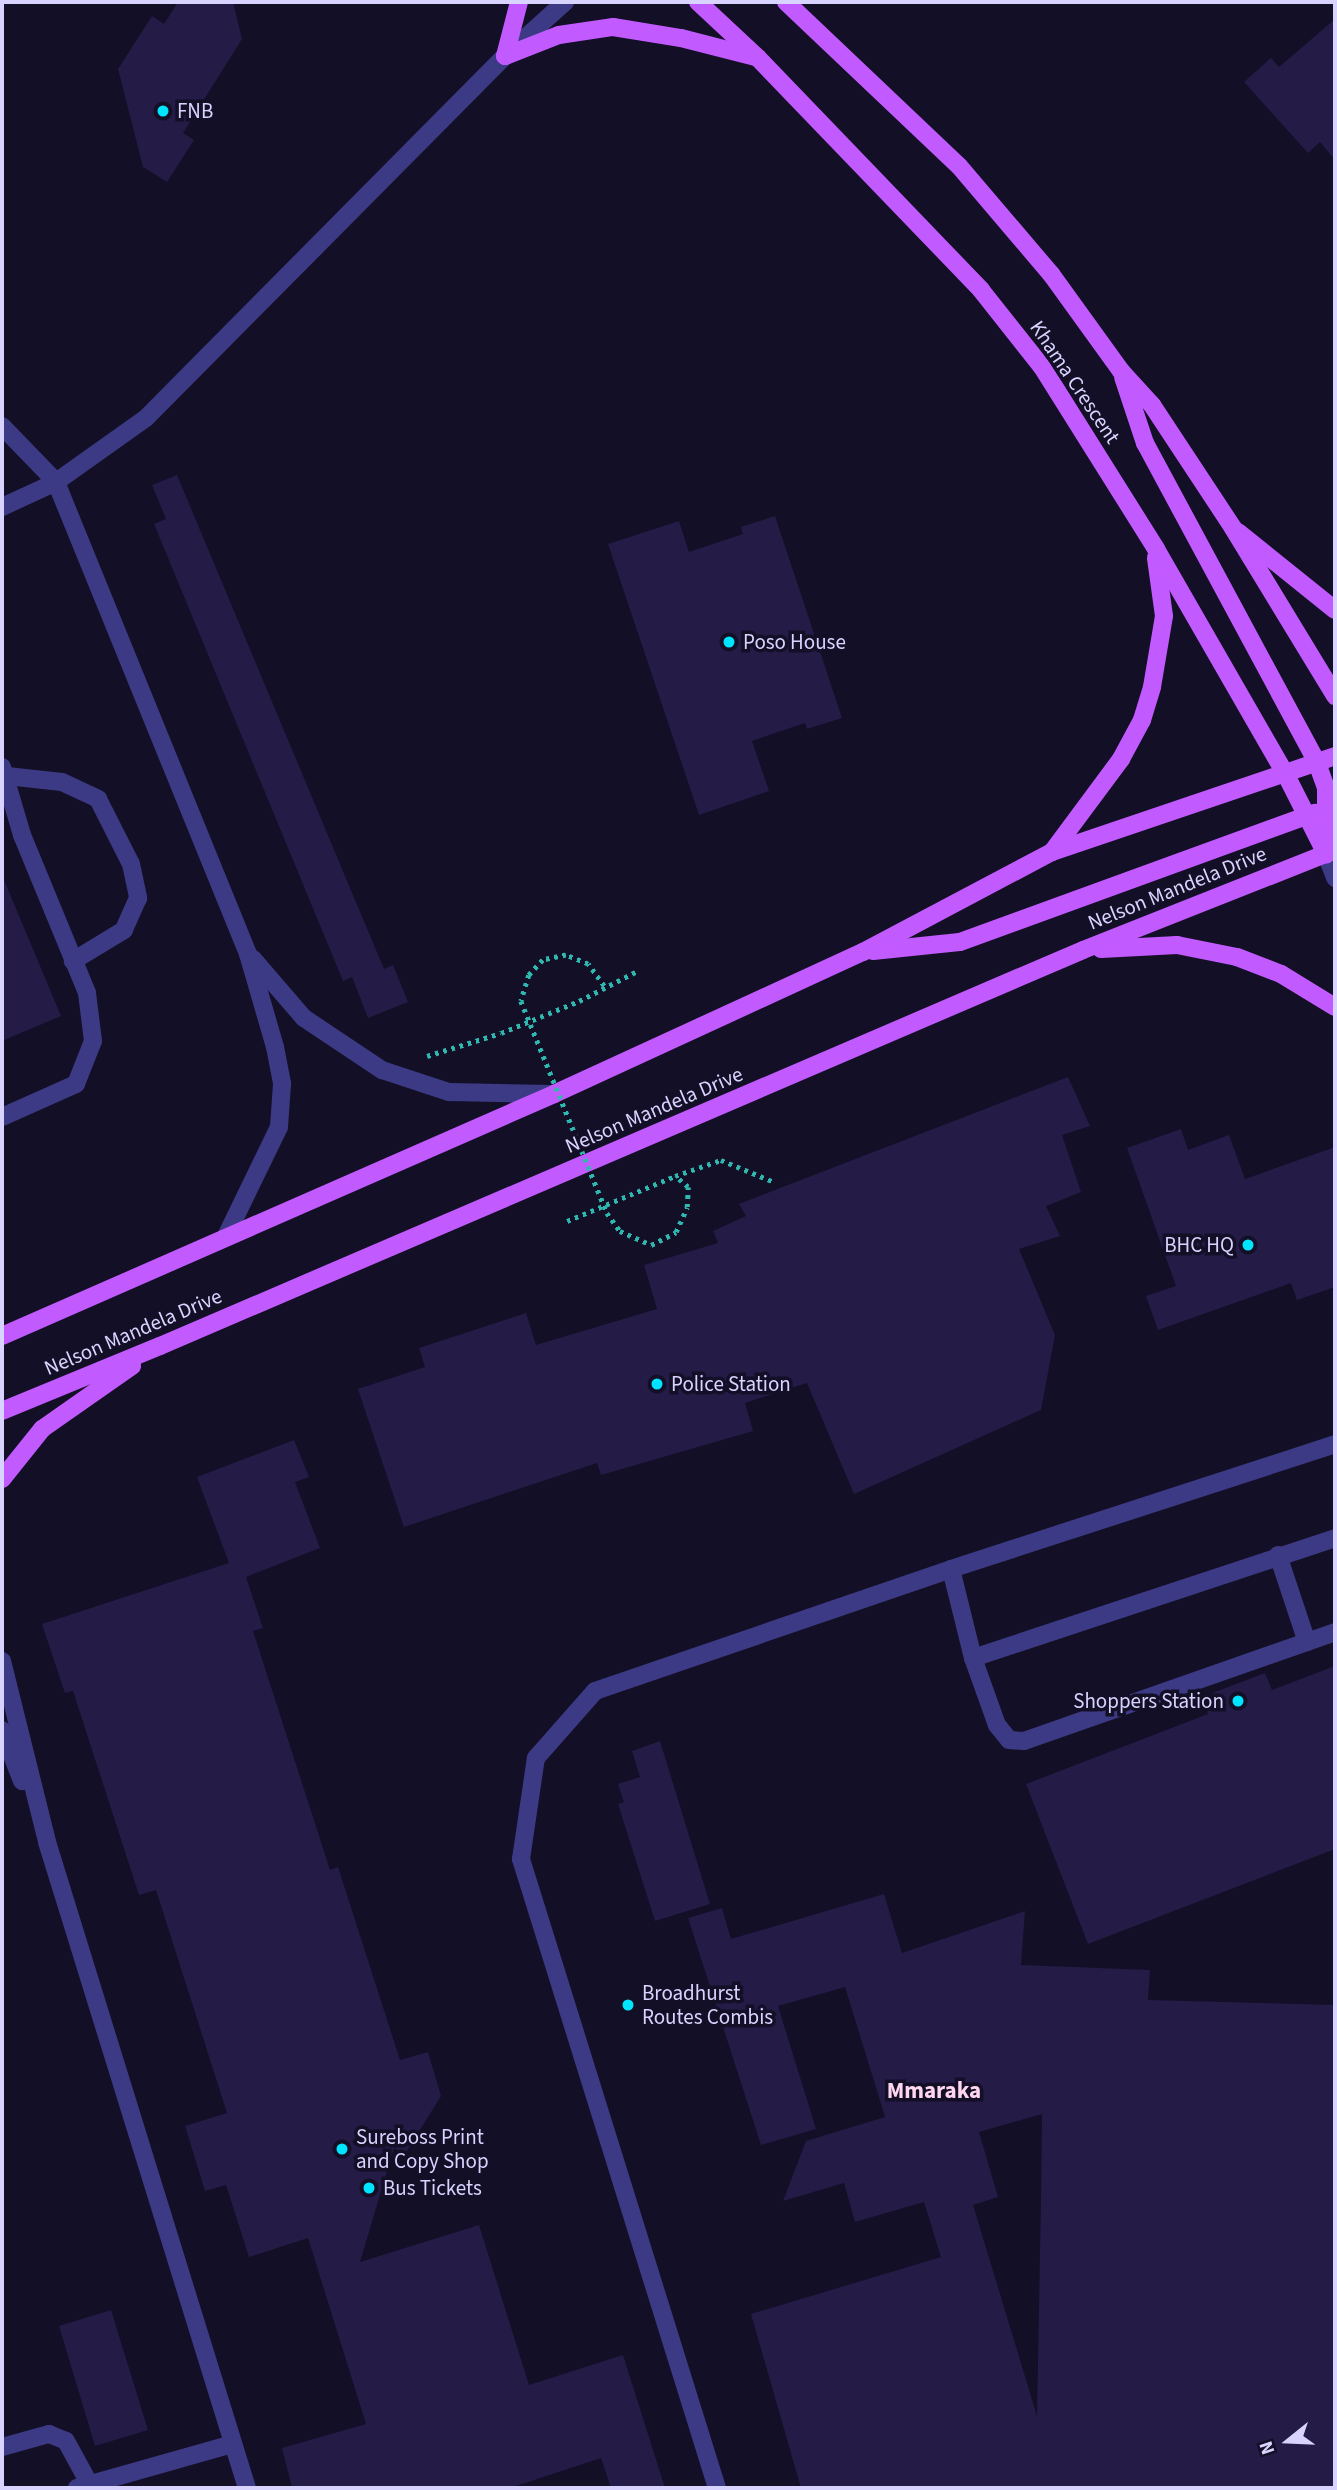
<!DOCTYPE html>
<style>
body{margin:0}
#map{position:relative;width:1337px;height:2490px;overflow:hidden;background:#130f26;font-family:"Source Sans 3",sans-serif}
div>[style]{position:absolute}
.building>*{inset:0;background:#241b47}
.path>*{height:4.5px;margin-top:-2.25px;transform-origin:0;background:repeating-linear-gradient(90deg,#2fb8b0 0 3.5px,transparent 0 8.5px)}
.service>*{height:18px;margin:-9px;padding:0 9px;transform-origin:9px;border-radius:9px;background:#3d3a85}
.minor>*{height:18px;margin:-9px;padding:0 9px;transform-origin:9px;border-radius:9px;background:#3d3a85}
.primary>*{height:18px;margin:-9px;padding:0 9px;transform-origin:9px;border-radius:9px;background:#c25bff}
.path-bridge>*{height:4.5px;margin-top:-2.25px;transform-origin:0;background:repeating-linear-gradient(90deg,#2fb8b0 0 3.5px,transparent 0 8.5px)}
.dots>*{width:19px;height:19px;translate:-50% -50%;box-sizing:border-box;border:4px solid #130f26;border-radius:50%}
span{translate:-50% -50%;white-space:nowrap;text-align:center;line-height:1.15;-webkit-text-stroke:7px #130f26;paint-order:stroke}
.poi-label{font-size:21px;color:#d9d4ff}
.left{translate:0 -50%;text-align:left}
.right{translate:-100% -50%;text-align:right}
.street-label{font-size:21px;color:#d9d4ff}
.neighbourhood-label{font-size:23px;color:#ffd6f0;font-weight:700}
.frame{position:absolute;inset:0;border:4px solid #d9d4ff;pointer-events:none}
.north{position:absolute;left:1253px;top:2406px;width:70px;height:70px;-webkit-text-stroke:5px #130f26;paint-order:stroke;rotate:252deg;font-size:19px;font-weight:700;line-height:28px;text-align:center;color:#d9d4ff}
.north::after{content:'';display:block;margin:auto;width:24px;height:32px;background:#d9d4ff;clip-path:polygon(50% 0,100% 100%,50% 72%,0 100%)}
</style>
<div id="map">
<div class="building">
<div style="clip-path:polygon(178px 2px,233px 2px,242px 39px,183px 133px,194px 140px,167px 182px,143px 167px,118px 69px,152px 16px,164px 24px)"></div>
<div style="clip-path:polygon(1335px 19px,1335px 160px,1320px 142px,1308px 153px,1244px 82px,1271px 58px,1279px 67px)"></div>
<div style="clip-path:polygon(177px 475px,384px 969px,393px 965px,408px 1002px,368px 1018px,352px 977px,343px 981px,154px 524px,166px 519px,152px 485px)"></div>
<div style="clip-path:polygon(775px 516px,842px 718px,807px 729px,805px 723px,752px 741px,769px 791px,699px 815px,608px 544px,679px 521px,689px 552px,743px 534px,741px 527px)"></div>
<div style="clip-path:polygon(2px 875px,61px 1016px,2px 1041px)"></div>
<div style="clip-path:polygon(1068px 1077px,1090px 1126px,1062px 1135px,1081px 1192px,1046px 1206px,1060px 1236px,1019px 1249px,1055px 1335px,1041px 1410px,854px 1494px,807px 1383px,745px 1403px,753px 1431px,601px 1475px,597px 1463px,404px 1527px,358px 1389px,425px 1367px,419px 1348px,526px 1313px,536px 1345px,657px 1309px,644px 1265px,718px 1243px,713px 1231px,746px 1216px,739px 1204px)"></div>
<div style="clip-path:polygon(1181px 1129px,1188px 1150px,1229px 1135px,1245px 1179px,1335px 1147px,1335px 1287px,1297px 1300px,1291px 1283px,1158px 1330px,1146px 1296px,1176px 1286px,1127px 1148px)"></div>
<div style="clip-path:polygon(294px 1440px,309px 1477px,295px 1482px,320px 1548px,246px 1577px,263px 1628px,253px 1631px,330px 1870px,338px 1867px,400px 2060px,428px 2052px,441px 2096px,405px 2154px,394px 2148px,360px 2262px,479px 2225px,529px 2385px,623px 2355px,665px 2488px,611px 2488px,601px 2458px,510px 2488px,292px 2488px,282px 2448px,366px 2424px,308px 2238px,249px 2257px,226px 2185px,205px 2191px,185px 2126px,227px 2113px,156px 1890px,139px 1895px,73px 1691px,65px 1693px,42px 1624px,229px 1563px,197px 1477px)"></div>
<div style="clip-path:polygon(1335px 1666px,1335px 1849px,1088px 1944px,1026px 1784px,1208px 1714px,1202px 1697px,1265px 1673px,1272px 1690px)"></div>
<div style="clip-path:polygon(660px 1741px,710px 1904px,655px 1921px,618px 1804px,624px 1802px,618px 1784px,640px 1777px,632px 1751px)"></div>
<div style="clip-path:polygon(evenodd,884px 1894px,902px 1953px,1025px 1911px,1021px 1965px,1150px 1970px,1148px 2000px,1335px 2005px,1335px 2488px,801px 2488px,751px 2314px,941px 2257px,924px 2202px,855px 2222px,844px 2183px,783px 2201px,806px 2141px,885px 2117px,845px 1987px,778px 2006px,816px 2129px,761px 2145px,688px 1918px,722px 1908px,731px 1939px,884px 1894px,1042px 2114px,1041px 2200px,1037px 2416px,973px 2205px,998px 2197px,979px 2132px,1042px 2114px)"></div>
<div style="clip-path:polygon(111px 2310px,148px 2430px,95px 2446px,59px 2326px)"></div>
</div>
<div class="path">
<div style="left:427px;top:1056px;width:77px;rotate:-17.3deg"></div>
<div style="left:501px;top:1033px;width:84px;rotate:-22.3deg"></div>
<div style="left:579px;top:1001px;width:65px;rotate:-27.3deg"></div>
<div style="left:567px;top:1221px;width:117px;rotate:-22.6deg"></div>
<div style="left:675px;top:1176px;width:49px;rotate:-19.2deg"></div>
<div style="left:721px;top:1160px;width:55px;rotate:22.4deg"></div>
</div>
<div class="service">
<div style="left:2px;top:767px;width:71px;rotate:73.6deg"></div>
<div style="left:22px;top:835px;width:171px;rotate:67.6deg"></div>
<div style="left:87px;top:993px;width:48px;rotate:82.9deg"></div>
<div style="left:93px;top:1041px;width:46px;rotate:111.6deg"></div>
<div style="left:76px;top:1084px;width:81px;rotate:156deg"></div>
<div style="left:7px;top:776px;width:55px;rotate:6.2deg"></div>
<div style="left:62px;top:782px;width:40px;rotate:25deg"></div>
<div style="left:98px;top:799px;width:73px;rotate:63.1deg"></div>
<div style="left:131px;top:864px;width:35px;rotate:78deg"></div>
<div style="left:138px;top:898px;width:35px;rotate:114deg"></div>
<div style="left:124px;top:930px;width:60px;rotate:148.7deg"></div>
<div style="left:1278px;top:1555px;width:92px;rotate:71.6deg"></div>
<div style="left:951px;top:1569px;width:92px;rotate:76.1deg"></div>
<div style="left:973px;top:1658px;width:71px;rotate:70.3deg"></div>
<div style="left:997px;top:1725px;width:19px;rotate:51deg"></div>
<div style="left:1009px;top:1740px;width:15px;rotate:4deg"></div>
<div style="left:1024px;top:1741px;width:330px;rotate:-19.3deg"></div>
<div style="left:973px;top:1658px;width:381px;rotate:-18.3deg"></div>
<div style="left:2px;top:1661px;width:187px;rotate:76deg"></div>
<div style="left:47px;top:1842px;width:676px;rotate:72.8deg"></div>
<div style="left:2px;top:1730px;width:55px;rotate:68.6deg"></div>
<div style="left:2px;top:2447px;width:49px;rotate:-15.5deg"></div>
<div style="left:49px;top:2434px;width:18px;rotate:22deg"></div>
<div style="left:66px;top:2441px;width:50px;rotate:61.4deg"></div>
<div style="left:77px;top:2488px;width:162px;rotate:-15.8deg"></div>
<div style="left:717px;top:2488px;width:659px;rotate:-107.31deg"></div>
<div style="left:521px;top:1859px;width:102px;rotate:-81.6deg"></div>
<div style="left:536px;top:1758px;width:89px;rotate:-48.6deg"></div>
<div style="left:595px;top:1691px;width:376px;rotate:-18.9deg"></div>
<div style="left:951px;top:1569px;width:404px;rotate:-18deg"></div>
</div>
<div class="minor">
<div style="left:2px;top:426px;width:78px;rotate:46deg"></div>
<div style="left:56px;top:482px;width:510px;rotate:67.86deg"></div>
<div style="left:248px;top:954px;width:97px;rotate:73.8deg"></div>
<div style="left:275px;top:1047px;width:38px;rotate:79deg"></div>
<div style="left:282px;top:1084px;width:43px;rotate:94deg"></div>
<div style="left:279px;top:1127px;width:121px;rotate:115.9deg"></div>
<div style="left:2px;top:507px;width:60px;rotate:-24.8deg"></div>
<div style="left:56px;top:482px;width:110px;rotate:-35.4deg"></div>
<div style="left:146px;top:418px;width:510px;rotate:-45.24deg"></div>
<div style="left:505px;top:56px;width:81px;rotate:-42deg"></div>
<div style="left:1326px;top:854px;width:26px;rotate:69deg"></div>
<div style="left:253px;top:959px;width:78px;rotate:49.2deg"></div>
<div style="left:304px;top:1018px;width:94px;rotate:33.7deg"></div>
<div style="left:382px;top:1070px;width:71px;rotate:18.2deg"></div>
<div style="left:449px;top:1092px;width:105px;rotate:1.1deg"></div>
</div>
<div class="primary">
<div style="left:698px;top:2px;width:82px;rotate:43deg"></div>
<div style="left:758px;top:58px;width:322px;rotate:46.1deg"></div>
<div style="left:981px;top:290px;width:98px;rotate:51.6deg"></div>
<div style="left:1042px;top:367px;width:215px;rotate:57.9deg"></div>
<div style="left:1156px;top:549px;width:261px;rotate:60.1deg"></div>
<div style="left:1286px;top:775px;width:89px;rotate:63.1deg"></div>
<div style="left:786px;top:2px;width:238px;rotate:43.5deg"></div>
<div style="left:959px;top:166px;width:142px;rotate:49.6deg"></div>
<div style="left:1051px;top:274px;width:120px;rotate:54.2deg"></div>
<div style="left:1121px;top:371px;width:46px;rotate:47.6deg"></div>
<div style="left:1152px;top:405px;width:147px;rotate:56.6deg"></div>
<div style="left:1233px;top:528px;width:197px;rotate:58.7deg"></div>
<div style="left:505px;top:56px;width:58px;rotate:-21.3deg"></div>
<div style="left:559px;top:35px;width:55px;rotate:-8.4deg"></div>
<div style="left:613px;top:27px;width:69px;rotate:9.2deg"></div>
<div style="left:681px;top:38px;width:76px;rotate:14.4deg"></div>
<div style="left:505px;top:56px;width:56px;rotate:-75.5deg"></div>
<div style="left:1123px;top:377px;width:70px;rotate:71.6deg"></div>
<div style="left:1145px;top:443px;width:363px;rotate:61.7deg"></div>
<div style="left:1317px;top:763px;width:27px;rotate:70deg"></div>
<div style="left:1326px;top:788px;width:62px;rotate:90deg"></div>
<div style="left:1238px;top:532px;width:124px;rotate:38.8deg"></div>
<div style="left:1052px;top:852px;width:116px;rotate:-53.4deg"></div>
<div style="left:1121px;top:759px;width:44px;rotate:-61.7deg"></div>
<div style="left:1142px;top:720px;width:34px;rotate:-73deg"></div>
<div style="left:1152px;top:687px;width:72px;rotate:-80.4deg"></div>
<div style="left:1164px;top:616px;width:59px;rotate:-97.9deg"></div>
<div style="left:1101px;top:949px;width:76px;rotate:-3deg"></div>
<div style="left:1177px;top:945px;width:61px;rotate:11.3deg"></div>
<div style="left:1237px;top:957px;width:47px;rotate:21.1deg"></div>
<div style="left:1281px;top:974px;width:63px;rotate:31.4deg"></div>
<div style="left:873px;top:951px;width:87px;rotate:-5.9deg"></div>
<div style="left:960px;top:942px;width:378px;rotate:-20deg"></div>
<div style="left:2px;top:1336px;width:603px;rotate:-23.67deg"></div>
<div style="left:554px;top:1094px;width:340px;rotate:-24.7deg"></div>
<div style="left:863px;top:952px;width:214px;rotate:-27.9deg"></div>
<div style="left:1052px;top:852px;width:299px;rotate:-18.7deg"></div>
<div style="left:2px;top:1411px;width:171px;rotate:-22.4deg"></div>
<div style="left:160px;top:1346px;width:1004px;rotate:-23.22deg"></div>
<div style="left:1083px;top:950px;width:271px;rotate:-21.6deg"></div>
<div style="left:2px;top:1479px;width:64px;rotate:-51.3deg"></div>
<div style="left:42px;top:1429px;width:110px;rotate:-35deg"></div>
</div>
<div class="path-bridge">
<div style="left:604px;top:986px;width:27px;rotate:-126deg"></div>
<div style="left:588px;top:964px;width:24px;rotate:-158deg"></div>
<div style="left:566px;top:955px;width:24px;rotate:168deg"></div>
<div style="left:543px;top:960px;width:21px;rotate:133deg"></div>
<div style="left:529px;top:975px;width:27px;rotate:107deg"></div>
<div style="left:521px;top:1001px;width:229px;rotate:67.9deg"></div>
<div style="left:607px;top:1213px;width:22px;rotate:54deg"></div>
<div style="left:620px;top:1231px;width:34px;rotate:24deg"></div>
<div style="left:651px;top:1245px;width:28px;rotate:-27deg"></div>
<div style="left:676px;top:1232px;width:27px;rotate:-66deg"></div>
<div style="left:687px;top:1207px;width:20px;rotate:-87deg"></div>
<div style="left:688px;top:1187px;width:17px;rotate:-140deg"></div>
</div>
<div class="dots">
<div style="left:163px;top:111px;background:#00e5ff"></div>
<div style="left:729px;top:642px;background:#00e5ff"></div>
<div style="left:1248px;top:1245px;background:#00e5ff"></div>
<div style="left:657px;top:1384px;background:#00e5ff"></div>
<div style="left:1238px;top:1701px;background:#00e5ff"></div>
<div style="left:628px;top:2005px;background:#00e5ff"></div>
<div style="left:342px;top:2149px;background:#00e5ff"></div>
<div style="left:369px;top:2188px;background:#00e5ff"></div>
</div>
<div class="poi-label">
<span class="left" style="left:177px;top:111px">FNB</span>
<span class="left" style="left:743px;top:642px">Poso House</span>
<span class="right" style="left:1234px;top:1245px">BHC HQ</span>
<span class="left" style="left:671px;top:1384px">Police Station</span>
<span class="right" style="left:1224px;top:1701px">Shoppers Station</span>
<span class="left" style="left:642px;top:2005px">Broadhurst<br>Routes Combis</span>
<span class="left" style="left:356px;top:2149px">Sureboss Print<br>and Copy Shop</span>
<span class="left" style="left:383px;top:2188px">Bus Tickets</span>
</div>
<div class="street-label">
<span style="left:1075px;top:382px;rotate:56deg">Khama Crescent</span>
<span style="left:1177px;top:888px;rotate:-22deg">Nelson Mandela Drive</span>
<span style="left:654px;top:1110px;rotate:-23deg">Nelson Mandela Drive</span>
<span style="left:133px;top:1332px;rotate:-23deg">Nelson Mandela Drive</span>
</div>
<div class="neighbourhood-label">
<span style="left:934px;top:2091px">Mmaraka</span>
</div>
<div class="frame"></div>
<div class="north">N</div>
</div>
